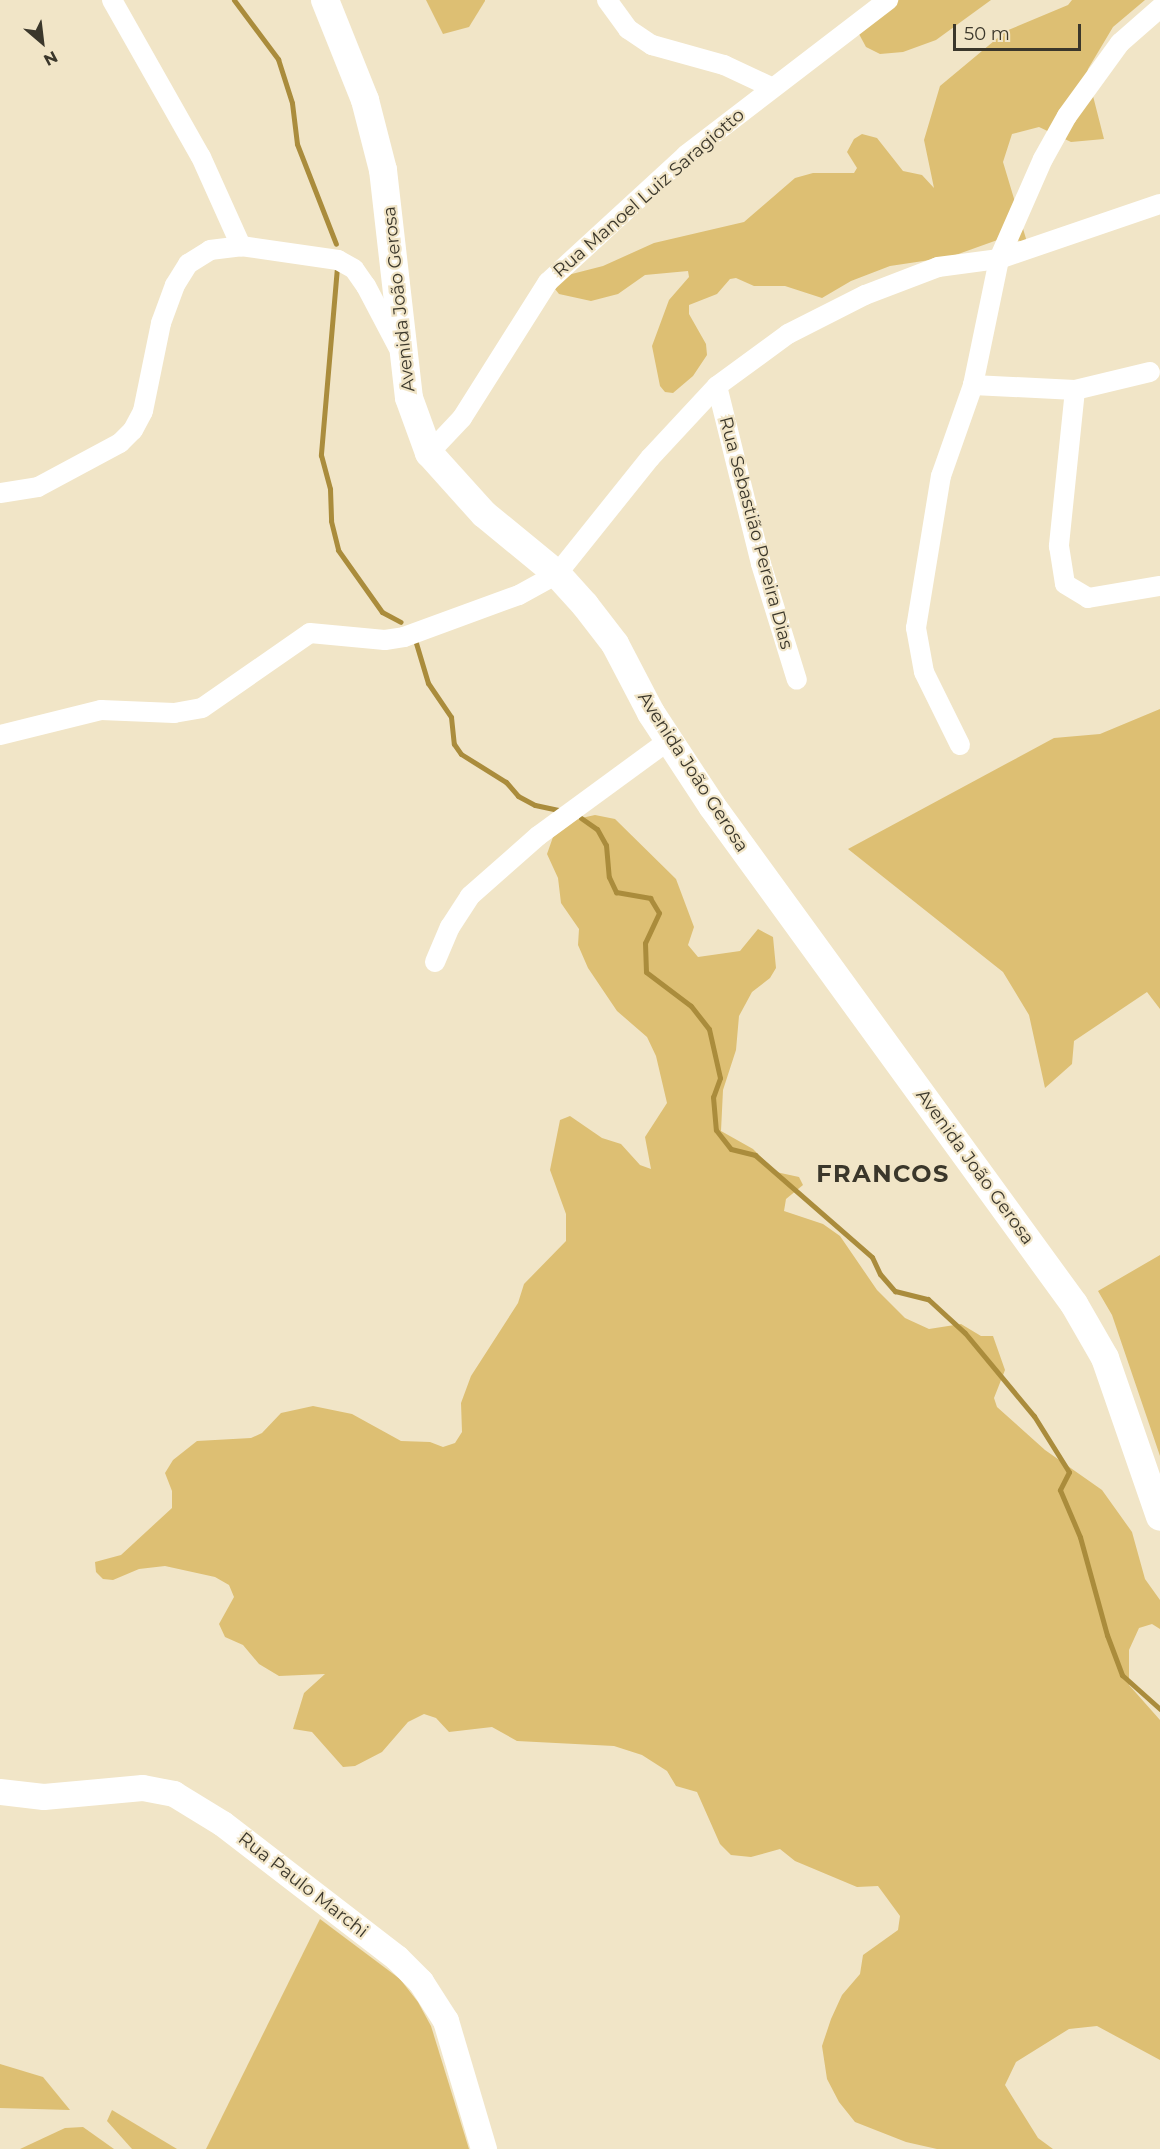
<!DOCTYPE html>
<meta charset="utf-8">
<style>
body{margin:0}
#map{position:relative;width:1160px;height:2149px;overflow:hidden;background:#f1e5c7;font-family:Montserrat,sans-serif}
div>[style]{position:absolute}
.green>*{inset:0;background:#ddbf73}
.stream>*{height:5px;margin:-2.5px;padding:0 2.5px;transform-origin:2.5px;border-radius:2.5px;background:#aa8c3c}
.minor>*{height:20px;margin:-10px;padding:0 10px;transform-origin:10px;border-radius:10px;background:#fff}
.tertiary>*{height:26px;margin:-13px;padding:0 13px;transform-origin:13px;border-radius:13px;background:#fff}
.secondary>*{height:28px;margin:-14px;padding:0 14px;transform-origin:14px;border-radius:14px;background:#fff}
span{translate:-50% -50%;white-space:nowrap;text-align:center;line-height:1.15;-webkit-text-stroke:4.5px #f1e5c7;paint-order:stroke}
.street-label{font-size:18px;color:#3b372b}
.district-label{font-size:24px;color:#3b372b;font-weight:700;letter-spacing:1.5px}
.north{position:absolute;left:12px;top:12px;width:60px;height:60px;-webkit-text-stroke:4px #f1e5c7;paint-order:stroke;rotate:152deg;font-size:16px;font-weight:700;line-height:24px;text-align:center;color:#3b372b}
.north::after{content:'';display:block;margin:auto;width:21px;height:27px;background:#3b372b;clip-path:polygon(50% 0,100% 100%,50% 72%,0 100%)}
.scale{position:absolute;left:953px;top:24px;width:128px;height:27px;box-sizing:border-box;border:3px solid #3b372b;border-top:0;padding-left:8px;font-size:18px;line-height:21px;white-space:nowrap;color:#3b372b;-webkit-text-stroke:4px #f1e5c7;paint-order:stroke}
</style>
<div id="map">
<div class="green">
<div style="clip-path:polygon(426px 0,485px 0,485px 1px,469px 27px,443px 34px)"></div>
<div style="clip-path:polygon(885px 0,991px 0,936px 40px,903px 52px,880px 54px,866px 47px,859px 34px)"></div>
<div style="clip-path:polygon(1072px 0,1145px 0,1113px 27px,1088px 69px,1085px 84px,1093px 96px,1104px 139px,1071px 142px,1039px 127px,1012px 134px,1003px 162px,1027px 242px,1003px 238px,950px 257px,890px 266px,851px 281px,822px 298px,785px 286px,754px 286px,736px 278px,730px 279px,717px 294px,689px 305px,689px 314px,706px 344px,707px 355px,693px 376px,673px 393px,665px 392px,660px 386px,652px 346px,669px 300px,689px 277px,688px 271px,645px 275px,618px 294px,591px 301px,559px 294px,555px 289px,564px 276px,603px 266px,654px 243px,744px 222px,795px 178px,813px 173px,854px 173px,857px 168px,847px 152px,854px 139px,862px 134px,877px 138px,903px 171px,922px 175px,934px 188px,924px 140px,940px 86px,1006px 31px,1068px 5px)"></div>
<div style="clip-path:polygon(1160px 709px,1160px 1009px,1147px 992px,1074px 1041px,1072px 1064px,1045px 1088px,1029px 1015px,1003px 972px,848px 849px,1054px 738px,1100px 734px)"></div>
<div style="clip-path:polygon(595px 815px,615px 819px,676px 879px,694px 927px,688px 945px,698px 957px,740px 951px,758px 929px,773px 937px,776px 968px,770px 978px,752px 992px,739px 1016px,736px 1050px,723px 1090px,721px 1131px,753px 1149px,776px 1172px,799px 1177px,803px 1185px,786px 1199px,784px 1211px,823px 1224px,840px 1236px,877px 1290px,905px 1318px,929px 1329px,961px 1324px,981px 1336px,993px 1336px,1005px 1370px,994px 1398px,997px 1407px,1045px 1450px,1102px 1490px,1132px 1532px,1145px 1579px,1160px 1600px,1160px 1629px,1152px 1624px,1139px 1628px,1129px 1650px,1129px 1685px,1160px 1720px,1160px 2060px,1097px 2026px,1069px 2029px,1016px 2062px,1005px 2085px,1038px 2138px,1053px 2149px,937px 2149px,906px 2142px,855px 2122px,839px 2102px,827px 2079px,822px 2046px,831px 2019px,842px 1995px,860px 1974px,863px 1955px,898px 1930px,900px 1916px,878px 1886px,857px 1887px,795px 1861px,780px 1849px,751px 1857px,731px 1855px,720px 1844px,697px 1792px,676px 1786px,667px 1771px,642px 1755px,614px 1746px,517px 1741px,492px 1727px,449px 1732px,436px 1718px,424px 1714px,408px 1722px,382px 1752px,355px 1766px,343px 1767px,312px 1732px,293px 1729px,304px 1693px,325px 1674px,279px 1676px,259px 1664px,243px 1645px,225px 1637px,219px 1624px,234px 1597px,229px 1585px,215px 1577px,165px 1566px,139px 1569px,113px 1580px,103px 1579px,96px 1572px,95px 1562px,121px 1555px,172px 1508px,172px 1491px,165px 1473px,173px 1460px,197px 1441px,251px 1438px,262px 1433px,281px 1413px,313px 1406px,352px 1414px,401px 1441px,430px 1442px,443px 1447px,455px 1443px,462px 1432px,461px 1403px,471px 1376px,518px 1303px,524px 1284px,566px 1241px,566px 1214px,550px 1170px,560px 1120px,570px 1116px,602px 1138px,621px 1144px,640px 1165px,651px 1169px,645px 1137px,667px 1103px,656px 1056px,647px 1037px,617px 1011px,588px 968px,578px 945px,579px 929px,561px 903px,558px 878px,547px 854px,553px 837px,577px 819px)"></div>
<div style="clip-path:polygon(1160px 1255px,1160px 1456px,1112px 1315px,1098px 1291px)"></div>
<div style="clip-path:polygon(320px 1919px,400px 1979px,418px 2002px,431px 2026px,469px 2149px,206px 2149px)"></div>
<div style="clip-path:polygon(0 2064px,43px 2077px,70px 2110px,0 2108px)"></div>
<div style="clip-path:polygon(112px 2110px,177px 2149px,132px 2149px,107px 2121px)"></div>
<div style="clip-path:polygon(83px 2127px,114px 2149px,20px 2149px,65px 2128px)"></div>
</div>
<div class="stream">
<div style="left:234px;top:0;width:74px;rotate:53.3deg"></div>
<div style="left:278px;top:59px;width:46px;rotate:72.3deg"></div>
<div style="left:292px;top:103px;width:41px;rotate:83deg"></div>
<div style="left:297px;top:144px;width:107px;rotate:68.7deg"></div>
<div style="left:337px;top:267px;width:189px;rotate:94.9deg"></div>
<div style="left:321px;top:455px;width:35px;rotate:75deg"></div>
<div style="left:330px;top:489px;width:32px;rotate:88deg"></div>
<div style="left:331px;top:521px;width:30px;rotate:76deg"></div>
<div style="left:338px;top:550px;width:76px;rotate:54.6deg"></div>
<div style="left:382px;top:612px;width:21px;rotate:28deg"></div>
<div style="left:416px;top:643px;width:42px;rotate:73.3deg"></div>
<div style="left:428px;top:683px;width:41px;rotate:55.9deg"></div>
<div style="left:451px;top:717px;width:27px;rotate:84deg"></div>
<div style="left:454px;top:744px;width:12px;rotate:55deg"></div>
<div style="left:461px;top:754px;width:53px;rotate:31.9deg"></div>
<div style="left:506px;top:782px;width:18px;rotate:49deg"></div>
<div style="left:518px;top:796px;width:19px;rotate:28deg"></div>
<div style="left:535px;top:805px;width:25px;rotate:12deg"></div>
<div style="left:581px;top:818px;width:19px;rotate:35deg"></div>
<div style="left:597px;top:829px;width:18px;rotate:61deg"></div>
<div style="left:606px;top:845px;width:32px;rotate:85deg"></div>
<div style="left:609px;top:877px;width:17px;rotate:65deg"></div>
<div style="left:616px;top:892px;width:35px;rotate:10deg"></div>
<div style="left:650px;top:898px;width:17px;rotate:59deg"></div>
<div style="left:659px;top:913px;width:33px;rotate:115deg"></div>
<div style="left:645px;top:943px;width:29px;rotate:88deg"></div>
<div style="left:646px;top:972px;width:56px;rotate:37.1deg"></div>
<div style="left:691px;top:1006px;width:29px;rotate:52deg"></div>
<div style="left:709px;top:1029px;width:50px;rotate:77.3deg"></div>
<div style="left:720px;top:1078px;width:20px;rotate:110deg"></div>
<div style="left:713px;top:1097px;width:33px;rotate:85deg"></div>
<div style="left:716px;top:1130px;width:24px;rotate:52deg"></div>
<div style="left:731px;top:1149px;width:25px;rotate:14deg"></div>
<div style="left:755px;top:1155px;width:155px;rotate:41.1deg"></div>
<div style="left:872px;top:1257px;width:19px;rotate:65deg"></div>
<div style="left:880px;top:1274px;width:23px;rotate:49deg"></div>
<div style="left:895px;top:1291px;width:34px;rotate:14deg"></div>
<div style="left:928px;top:1299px;width:50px;rotate:42.6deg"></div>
<div style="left:965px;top:1333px;width:108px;rotate:50.3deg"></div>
<div style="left:1034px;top:1416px;width:66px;rotate:58deg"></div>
<div style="left:1069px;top:1472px;width:20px;rotate:117deg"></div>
<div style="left:1060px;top:1490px;width:51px;rotate:66.9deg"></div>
<div style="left:1080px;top:1537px;width:102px;rotate:74.6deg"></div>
<div style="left:1107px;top:1635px;width:43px;rotate:69.4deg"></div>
<div style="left:1122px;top:1675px;width:51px;rotate:41.8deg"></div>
</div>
<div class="minor">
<div style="left:112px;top:0;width:180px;rotate:60.5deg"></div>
<div style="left:201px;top:157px;width:98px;rotate:65.8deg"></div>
<div style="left:607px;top:0;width:36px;rotate:54deg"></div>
<div style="left:628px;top:29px;width:29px;rotate:34deg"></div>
<div style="left:652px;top:45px;width:75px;rotate:15.5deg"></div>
<div style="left:724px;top:65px;width:52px;rotate:25.1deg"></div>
<div style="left:973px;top:385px;width:102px;rotate:2.8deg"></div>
<div style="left:1075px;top:390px;width:77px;rotate:-13.5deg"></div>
<div style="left:717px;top:386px;width:183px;rotate:76.1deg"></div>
<div style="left:761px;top:564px;width:121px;rotate:72.8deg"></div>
<div style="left:1075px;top:390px;width:157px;rotate:95.9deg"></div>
<div style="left:1059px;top:546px;width:38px;rotate:81deg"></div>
<div style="left:1065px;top:584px;width:27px;rotate:31deg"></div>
<div style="left:1088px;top:598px;width:73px;rotate:-9.5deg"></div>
<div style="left:429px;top:453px;width:48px;rotate:-46.7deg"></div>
<div style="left:462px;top:418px;width:161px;rotate:-57.7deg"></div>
<div style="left:548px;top:282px;width:188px;rotate:-42.6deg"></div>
<div style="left:686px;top:155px;width:255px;rotate:-37.5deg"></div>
<div style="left:0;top:493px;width:38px;rotate:-9deg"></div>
<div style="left:38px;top:487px;width:93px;rotate:-28.2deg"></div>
<div style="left:120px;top:443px;width:18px;rotate:-45deg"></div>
<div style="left:133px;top:430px;width:21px;rotate:-62deg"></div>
<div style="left:143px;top:411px;width:90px;rotate:-78.4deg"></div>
<div style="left:161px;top:323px;width:40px;rotate:-69.8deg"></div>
<div style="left:175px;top:285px;width:25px;rotate:-58deg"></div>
<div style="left:188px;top:264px;width:26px;rotate:-32deg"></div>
<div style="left:210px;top:250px;width:31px;rotate:-7deg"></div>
<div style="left:241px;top:246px;width:98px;rotate:8.2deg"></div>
<div style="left:338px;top:260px;width:18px;rotate:29deg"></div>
<div style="left:354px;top:269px;width:21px;rotate:55deg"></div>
<div style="left:366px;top:286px;width:69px;rotate:62.3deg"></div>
<div style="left:0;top:735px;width:104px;rotate:-13.9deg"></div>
<div style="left:101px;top:710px;width:73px;rotate:2.4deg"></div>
<div style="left:174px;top:713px;width:28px;rotate:-10deg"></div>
<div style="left:202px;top:708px;width:131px;rotate:-34.8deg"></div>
<div style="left:310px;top:633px;width:75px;rotate:5.3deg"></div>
<div style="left:385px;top:640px;width:19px;rotate:-9deg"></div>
<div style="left:404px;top:637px;width:122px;rotate:-20.1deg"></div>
<div style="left:519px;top:595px;width:43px;rotate:-28.9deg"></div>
<div style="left:557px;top:574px;width:149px;rotate:-51.3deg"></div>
<div style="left:650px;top:458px;width:98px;rotate:-47.1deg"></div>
<div style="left:717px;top:386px;width:88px;rotate:-36.2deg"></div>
<div style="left:788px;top:334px;width:86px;rotate:-26.9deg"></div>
<div style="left:865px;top:295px;width:78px;rotate:-21deg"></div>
<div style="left:938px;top:267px;width:62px;rotate:-7.5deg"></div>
<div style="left:999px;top:259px;width:170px;rotate:-18.9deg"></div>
<div style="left:960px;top:745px;width:81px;rotate:-116.3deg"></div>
<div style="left:924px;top:672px;width:45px;rotate:-100.3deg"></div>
<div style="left:916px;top:628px;width:154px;rotate:-80.7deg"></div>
<div style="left:941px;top:476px;width:96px;rotate:-70.6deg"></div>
<div style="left:973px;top:385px;width:129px;rotate:-78.3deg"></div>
<div style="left:999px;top:259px;width:109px;rotate:-66.3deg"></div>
<div style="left:1043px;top:159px;width:49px;rotate:-60.8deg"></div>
<div style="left:1067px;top:116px;width:90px;rotate:-54deg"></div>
<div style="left:1120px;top:43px;width:53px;rotate:-41.2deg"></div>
<div style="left:435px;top:962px;width:38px;rotate:-67deg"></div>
<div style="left:450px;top:927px;width:37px;rotate:-57deg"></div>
<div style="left:470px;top:896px;width:91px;rotate:-41.4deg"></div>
<div style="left:538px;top:836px;width:162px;rotate:-36.2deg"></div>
</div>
<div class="tertiary">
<div style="left:0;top:1792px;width:44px;rotate:6.5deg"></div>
<div style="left:44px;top:1797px;width:99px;rotate:-5.2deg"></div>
<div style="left:143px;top:1788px;width:32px;rotate:11deg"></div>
<div style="left:174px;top:1794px;width:57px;rotate:31.5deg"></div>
<div style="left:223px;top:1824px;width:220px;rotate:37.6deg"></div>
<div style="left:397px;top:1958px;width:34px;rotate:45deg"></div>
<div style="left:421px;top:1982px;width:46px;rotate:57.3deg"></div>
<div style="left:446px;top:2021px;width:134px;rotate:73.5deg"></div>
</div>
<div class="secondary">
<div style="left:325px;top:0;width:108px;rotate:68.2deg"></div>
<div style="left:365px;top:100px;width:72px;rotate:75.6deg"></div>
<div style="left:383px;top:170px;width:229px;rotate:83.5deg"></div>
<div style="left:409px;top:398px;width:59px;rotate:70deg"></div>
<div style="left:429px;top:453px;width:82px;rotate:48deg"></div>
<div style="left:484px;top:514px;width:94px;rotate:39.4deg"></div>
<div style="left:557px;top:574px;width:42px;rotate:47.9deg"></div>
<div style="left:585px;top:605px;width:49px;rotate:52.4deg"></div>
<div style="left:615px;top:644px;width:78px;rotate:62.4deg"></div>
<div style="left:651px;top:713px;width:111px;rotate:56.7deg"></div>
<div style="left:712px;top:806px;width:616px;rotate:53.99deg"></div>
<div style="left:1074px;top:1304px;width:62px;rotate:60.1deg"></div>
<div style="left:1105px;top:1358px;width:168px;rotate:70.9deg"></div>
</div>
<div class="street-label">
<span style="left:649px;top:193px;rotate:-41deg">Rua Manoel Luiz Saragiotto</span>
<span style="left:399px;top:299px;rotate:-96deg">Avenida João Gerosa</span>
<span style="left:756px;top:533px;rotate:75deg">Rua Sebastião Pereira Dias</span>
<span style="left:693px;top:772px;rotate:57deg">Avenida João Gerosa</span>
<span style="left:975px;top:1167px;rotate:54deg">Avenida João Gerosa</span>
<span style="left:303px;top:1885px;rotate:38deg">Rua Paulo Marchi</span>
</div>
<div class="district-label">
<span style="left:883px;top:1174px">FRANCOS</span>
</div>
<div class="north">N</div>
<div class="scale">50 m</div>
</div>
